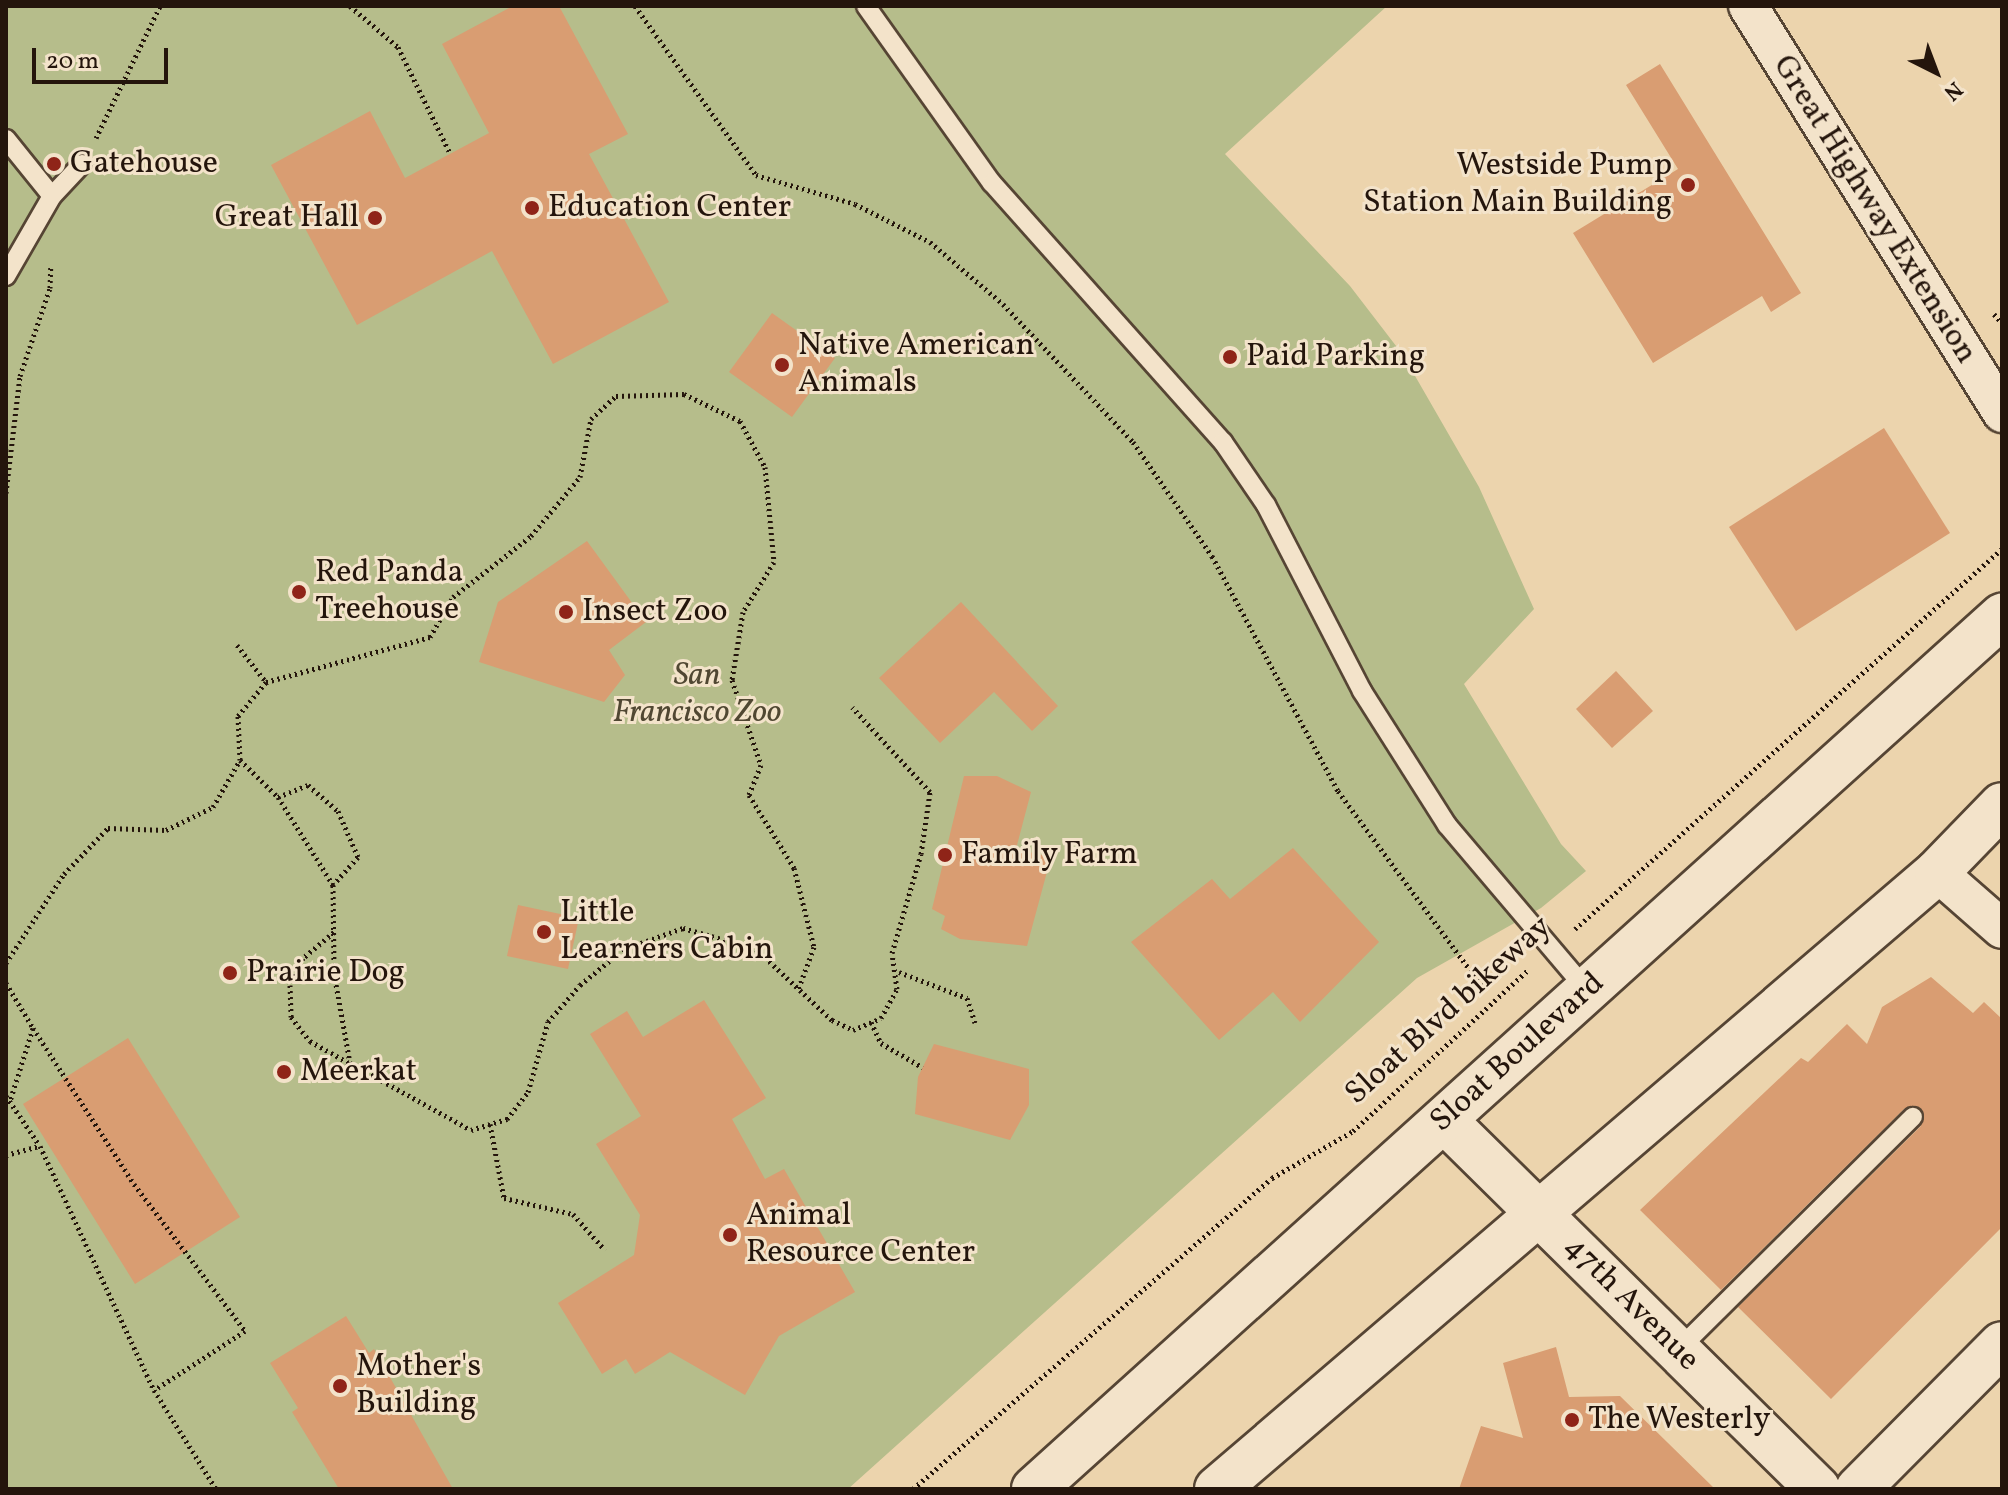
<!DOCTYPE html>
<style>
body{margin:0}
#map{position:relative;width:2008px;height:1495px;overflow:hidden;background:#ecd4ad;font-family:Vollkorn,serif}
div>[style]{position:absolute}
.green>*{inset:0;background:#b6bd8b}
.building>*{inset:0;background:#d99d72}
.path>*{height:5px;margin-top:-2.5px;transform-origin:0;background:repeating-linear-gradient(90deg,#24150c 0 2px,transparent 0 6px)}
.roads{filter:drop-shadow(2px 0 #564534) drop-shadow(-2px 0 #564534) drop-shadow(0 2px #564534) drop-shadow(0 -2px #564534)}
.service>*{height:18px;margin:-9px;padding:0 9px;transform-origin:9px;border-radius:9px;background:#f3e3ca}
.minor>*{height:38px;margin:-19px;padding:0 19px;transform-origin:19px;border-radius:19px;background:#f3e3ca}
.tertiary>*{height:44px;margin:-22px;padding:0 22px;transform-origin:22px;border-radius:22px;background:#f3e3ca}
.dots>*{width:22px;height:22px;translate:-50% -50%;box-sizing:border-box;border:4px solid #f3e3ca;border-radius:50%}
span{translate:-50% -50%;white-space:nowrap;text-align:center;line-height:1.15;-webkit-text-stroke:6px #f3e3ca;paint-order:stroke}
.poi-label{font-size:32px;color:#24150c}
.left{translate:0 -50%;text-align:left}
.right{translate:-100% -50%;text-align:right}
.street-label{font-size:32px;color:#24150c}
.park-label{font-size:32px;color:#504732;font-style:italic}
.frame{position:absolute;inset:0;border:8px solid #24150c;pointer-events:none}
.north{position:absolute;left:1896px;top:32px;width:80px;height:80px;-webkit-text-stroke:6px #f3e3ca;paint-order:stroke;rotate:138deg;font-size:22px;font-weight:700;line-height:32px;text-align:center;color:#24150c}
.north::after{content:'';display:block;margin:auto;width:28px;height:36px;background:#24150c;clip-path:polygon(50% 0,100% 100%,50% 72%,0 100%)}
.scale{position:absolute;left:32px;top:48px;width:136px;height:36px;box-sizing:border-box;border:4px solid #24150c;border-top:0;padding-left:10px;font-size:24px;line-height:28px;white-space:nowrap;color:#24150c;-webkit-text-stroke:6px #f3e3ca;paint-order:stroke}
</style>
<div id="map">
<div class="green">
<div style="clip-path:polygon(6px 6px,1387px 6px,1225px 154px,1350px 286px,1403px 355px,1479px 487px,1534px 609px,1464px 684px,1561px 844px,1586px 871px,1541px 908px,1417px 978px,848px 1489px,6px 1489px)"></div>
</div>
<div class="building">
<div style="clip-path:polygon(513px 6px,559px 6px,628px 134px,589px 154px,669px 302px,553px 364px,492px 251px,357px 325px,271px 165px,370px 111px,405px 178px,489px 133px,442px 44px)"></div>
<div style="clip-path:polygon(1660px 64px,1801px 293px,1771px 312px,1762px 296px,1653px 363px,1573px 233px,1678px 169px,1626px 85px)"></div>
<div style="clip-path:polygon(772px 313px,835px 358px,792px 417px,729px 372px)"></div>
<div style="clip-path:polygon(1884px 428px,1950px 533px,1796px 631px,1729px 527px)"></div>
<div style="clip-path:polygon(587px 541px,646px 622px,609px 650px,625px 675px,604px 702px,479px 662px,498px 602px)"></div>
<div style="clip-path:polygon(961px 602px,1058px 706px,1032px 731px,994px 692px,940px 743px,879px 678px)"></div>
<div style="clip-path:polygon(1616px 671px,1653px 711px,1612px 748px,1576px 709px)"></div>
<div style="clip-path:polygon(964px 776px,997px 776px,1031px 792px,1016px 849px,1051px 857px,1027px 946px,960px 939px,941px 929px,945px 916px,932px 909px)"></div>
<div style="clip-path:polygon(1293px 848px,1379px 942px,1300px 1022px,1273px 992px,1219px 1040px,1131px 942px,1212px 879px,1230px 899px)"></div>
<div style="clip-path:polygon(518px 905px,579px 918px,568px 969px,507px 956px)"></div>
<div style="clip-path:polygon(1931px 977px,1973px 1013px,1984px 1002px,2002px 1019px,2002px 1227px,1831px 1399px,1738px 1307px,1921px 1126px,1921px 1108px,1905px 1108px,1721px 1290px,1640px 1210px,1801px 1058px,1808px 1062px,1847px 1024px,1867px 1044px,1882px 1007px)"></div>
<div style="clip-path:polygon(704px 1000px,766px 1098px,732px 1119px,765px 1179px,784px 1169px,855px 1292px,779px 1336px,745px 1395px,670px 1352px,635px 1374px,626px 1359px,602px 1374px,558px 1303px,634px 1255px,640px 1215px,596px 1144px,641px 1116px,590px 1034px,627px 1011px,643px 1037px)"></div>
<div style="clip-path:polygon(128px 1038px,240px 1217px,135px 1284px,23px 1104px)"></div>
<div style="clip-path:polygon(934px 1044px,1029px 1069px,1029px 1105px,1010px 1140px,915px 1114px,918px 1077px)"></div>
<div style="clip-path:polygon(346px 1316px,369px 1353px,374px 1349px,453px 1489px,339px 1489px,292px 1412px,298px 1408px,270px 1363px)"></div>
<div style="clip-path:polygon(1556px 1347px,1569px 1397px,1620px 1396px,1715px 1489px,1459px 1489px,1481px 1426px,1523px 1438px,1503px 1363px)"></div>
</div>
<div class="path">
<div style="left:350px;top:6px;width:63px;rotate:40.5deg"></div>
<div style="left:398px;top:47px;width:118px;rotate:63.9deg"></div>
<div style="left:635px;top:6px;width:208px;rotate:54.4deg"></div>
<div style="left:756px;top:175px;width:103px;rotate:16.3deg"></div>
<div style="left:855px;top:204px;width:84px;rotate:26.9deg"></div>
<div style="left:930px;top:242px;width:96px;rotate:40.3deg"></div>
<div style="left:1003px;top:304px;width:190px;rotate:46.7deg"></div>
<div style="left:1133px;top:442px;width:139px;rotate:55.3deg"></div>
<div style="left:1212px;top:556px;width:267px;rotate:61.8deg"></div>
<div style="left:1338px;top:791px;width:246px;rotate:53.6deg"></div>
<div style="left:96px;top:138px;width:147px;rotate:-64.1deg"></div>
<div style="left:1994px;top:314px;width:12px;rotate:48deg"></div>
<div style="left:6px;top:493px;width:118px;rotate:-83.2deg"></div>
<div style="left:20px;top:376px;width:93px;rotate:-71.2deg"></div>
<div style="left:50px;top:288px;width:23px;rotate:-88deg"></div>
<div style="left:237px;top:645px;width:47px;rotate:51.9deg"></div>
<div style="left:240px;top:760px;width:53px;rotate:44.2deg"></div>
<div style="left:278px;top:797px;width:104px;rotate:58deg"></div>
<div style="left:333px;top:885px;width:88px;rotate:89.3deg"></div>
<div style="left:334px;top:973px;width:91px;rotate:79.9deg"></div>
<div style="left:350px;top:1063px;width:138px;rotate:29deg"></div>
<div style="left:471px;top:1130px;width:38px;rotate:-17deg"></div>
<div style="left:507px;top:1119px;width:34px;rotate:-52deg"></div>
<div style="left:528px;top:1092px;width:73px;rotate:-74.1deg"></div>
<div style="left:548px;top:1022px;width:49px;rotate:-49.1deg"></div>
<div style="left:580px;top:985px;width:57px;rotate:-39.3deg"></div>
<div style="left:624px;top:949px;width:63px;rotate:-19.6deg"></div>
<div style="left:683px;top:928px;width:76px;rotate:16deg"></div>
<div style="left:756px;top:949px;width:104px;rotate:43.1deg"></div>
<div style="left:832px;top:1020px;width:23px;rotate:25deg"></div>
<div style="left:853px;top:1030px;width:30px;rotate:-23deg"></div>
<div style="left:881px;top:1018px;width:33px;rotate:-61deg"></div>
<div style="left:897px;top:989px;width:36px;rotate:-98deg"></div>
<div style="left:892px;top:953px;width:103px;rotate:-73.7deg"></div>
<div style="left:921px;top:854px;width:63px;rotate:-81.7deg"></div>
<div style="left:930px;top:792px;width:115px;rotate:-132.5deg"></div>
<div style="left:278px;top:797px;width:32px;rotate:-22deg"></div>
<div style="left:308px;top:785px;width:40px;rotate:41deg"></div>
<div style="left:338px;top:811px;width:50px;rotate:66.5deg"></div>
<div style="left:358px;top:857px;width:38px;rotate:132deg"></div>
<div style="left:1575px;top:929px;width:572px;rotate:-41.67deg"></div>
<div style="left:334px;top:932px;width:40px;rotate:140deg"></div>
<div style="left:303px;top:958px;width:30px;rotate:116deg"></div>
<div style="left:290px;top:985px;width:32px;rotate:88deg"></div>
<div style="left:291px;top:1017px;width:31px;rotate:52deg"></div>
<div style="left:310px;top:1041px;width:45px;rotate:29.4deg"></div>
<div style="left:6px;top:963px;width:106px;rotate:-56.9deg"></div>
<div style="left:64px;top:874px;width:64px;rotate:-46.3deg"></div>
<div style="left:108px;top:828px;width:58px;rotate:2deg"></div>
<div style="left:166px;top:830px;width:52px;rotate:-26.1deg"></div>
<div style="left:213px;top:807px;width:54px;rotate:-60.1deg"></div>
<div style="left:240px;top:760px;width:44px;rotate:-92.6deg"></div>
<div style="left:238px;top:716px;width:44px;rotate:-50.5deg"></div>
<div style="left:266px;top:682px;width:170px;rotate:-15.3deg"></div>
<div style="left:430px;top:637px;width:46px;rotate:-60.1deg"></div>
<div style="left:453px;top:597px;width:99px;rotate:-38deg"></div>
<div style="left:531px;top:536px;width:77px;rotate:-50.3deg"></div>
<div style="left:580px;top:477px;width:59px;rotate:-79.3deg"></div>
<div style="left:591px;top:419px;width:34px;rotate:-43deg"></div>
<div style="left:616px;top:396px;width:68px;rotate:-1.7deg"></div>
<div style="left:684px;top:394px;width:62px;rotate:25.7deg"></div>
<div style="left:740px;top:421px;width:52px;rotate:61.5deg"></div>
<div style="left:765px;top:467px;width:95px;rotate:84.6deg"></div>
<div style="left:774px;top:562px;width:59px;rotate:121.8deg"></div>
<div style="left:743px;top:612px;width:69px;rotate:99.2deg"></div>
<div style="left:732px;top:680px;width:90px;rotate:71.2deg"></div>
<div style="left:761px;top:765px;width:32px;rotate:112deg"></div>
<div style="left:749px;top:795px;width:86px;rotate:58.3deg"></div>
<div style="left:794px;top:868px;width:81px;rotate:75.8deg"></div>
<div style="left:814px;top:947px;width:46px;rotate:110.4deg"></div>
<div style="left:899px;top:972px;width:73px;rotate:20.9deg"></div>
<div style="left:967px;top:998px;width:26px;rotate:72deg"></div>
<div style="left:6px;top:983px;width:52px;rotate:59deg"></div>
<div style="left:33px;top:1028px;width:77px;rotate:107.5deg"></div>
<div style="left:871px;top:1022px;width:23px;rotate:65deg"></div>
<div style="left:881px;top:1043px;width:48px;rotate:30.3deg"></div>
<div style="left:33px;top:1028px;width:186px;rotate:57.1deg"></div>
<div style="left:134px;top:1184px;width:184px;rotate:52.9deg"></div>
<div style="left:245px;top:1331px;width:108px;rotate:147deg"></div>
<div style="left:6px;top:1096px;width:60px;rotate:55.8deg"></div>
<div style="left:40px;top:1146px;width:269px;rotate:65deg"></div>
<div style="left:154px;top:1390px;width:117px;rotate:57.9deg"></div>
<div style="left:490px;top:1124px;width:75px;rotate:79.3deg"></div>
<div style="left:504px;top:1198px;width:71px;rotate:13.1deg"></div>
<div style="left:573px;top:1214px;width:48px;rotate:48.4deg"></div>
<div style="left:6px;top:1155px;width:35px;rotate:-15deg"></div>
<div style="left:913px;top:1489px;width:475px;rotate:-40.9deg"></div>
<div style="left:1272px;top:1178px;width:94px;rotate:-30.1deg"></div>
<div style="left:1353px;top:1131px;width:238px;rotate:-42.6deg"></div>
</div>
<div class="roads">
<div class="service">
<div style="left:866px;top:6px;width:217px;rotate:54.6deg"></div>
<div style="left:992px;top:183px;width:347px;rotate:48.3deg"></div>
<div style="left:1223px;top:442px;width:76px;rotate:55.7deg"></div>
<div style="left:1266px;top:505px;width:209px;rotate:62.7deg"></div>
<div style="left:1362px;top:691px;width:159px;rotate:57.6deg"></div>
<div style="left:1447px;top:825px;width:216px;rotate:49.7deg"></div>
<div style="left:6px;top:139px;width:73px;rotate:51.1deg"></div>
<div style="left:6px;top:276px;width:92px;rotate:-60.1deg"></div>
<div style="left:52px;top:196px;width:44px;rotate:-46.8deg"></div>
<div style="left:1678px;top:1350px;width:331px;rotate:-44.8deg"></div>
</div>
<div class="minor">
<div style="left:1748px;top:6px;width:480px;rotate:58deg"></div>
<div style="left:1937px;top:872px;width:86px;rotate:41.2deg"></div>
</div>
<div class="tertiary">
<div style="left:1444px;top:1120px;width:525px;rotate:44.61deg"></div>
<div style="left:1034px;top:1489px;width:1304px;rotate:-42.05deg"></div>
<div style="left:1217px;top:1489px;width:948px;rotate:-40.59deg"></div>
<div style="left:1937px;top:872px;width:93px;rotate:-45.9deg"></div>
<div style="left:1858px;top:1489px;width:204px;rotate:-45.2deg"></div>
</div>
</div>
<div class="dots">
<div style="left:54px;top:164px;background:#8f2418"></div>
<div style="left:1688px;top:185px;background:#8f2418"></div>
<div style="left:532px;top:208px;background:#8f2418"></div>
<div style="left:375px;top:218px;background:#8f2418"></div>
<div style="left:1230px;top:357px;background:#8f2418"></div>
<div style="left:782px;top:365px;background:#8f2418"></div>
<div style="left:299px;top:592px;background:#8f2418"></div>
<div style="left:566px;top:612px;background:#8f2418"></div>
<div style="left:945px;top:855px;background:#8f2418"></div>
<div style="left:544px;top:932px;background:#8f2418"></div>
<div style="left:230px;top:973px;background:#8f2418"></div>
<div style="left:284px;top:1072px;background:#8f2418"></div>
<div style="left:730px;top:1235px;background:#8f2418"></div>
<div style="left:340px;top:1386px;background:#8f2418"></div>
<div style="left:1572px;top:1420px;background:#8f2418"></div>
</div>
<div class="poi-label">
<span class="left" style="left:70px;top:164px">Gatehouse</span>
<span class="right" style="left:1672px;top:185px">Westside Pump<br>Station Main Building</span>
<span class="left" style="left:548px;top:208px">Education Center</span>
<span class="right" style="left:359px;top:218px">Great Hall</span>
<span class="left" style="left:798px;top:365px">Native American<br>Animals</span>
<span class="left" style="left:1246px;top:357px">Paid Parking</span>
<span class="left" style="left:315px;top:592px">Red Panda<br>Treehouse</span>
<span class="left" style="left:582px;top:612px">Insect Zoo</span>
<span class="left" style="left:961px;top:855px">Family Farm</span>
<span class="left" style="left:560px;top:932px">Little<br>Learners Cabin</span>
<span class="left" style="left:246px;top:973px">Prairie Dog</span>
<span class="left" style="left:300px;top:1072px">Meerkat</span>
<span class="left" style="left:746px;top:1235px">Animal<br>Resource Center</span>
<span class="left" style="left:356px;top:1386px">Mother's<br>Building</span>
<span class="left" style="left:1588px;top:1420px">The Westerly</span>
</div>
<div class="street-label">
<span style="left:1874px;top:210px;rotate:58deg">Great Highway Extension</span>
<span style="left:1449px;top:1011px;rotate:-42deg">Sloat Blvd bikeway</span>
<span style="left:1518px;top:1053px;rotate:-42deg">Sloat Boulevard</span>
<span style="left:1631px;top:1304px;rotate:45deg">47th Avenue</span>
</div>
<div class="park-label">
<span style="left:697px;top:695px">San<br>Francisco Zoo</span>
</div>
<div class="frame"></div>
<div class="north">N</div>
<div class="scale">20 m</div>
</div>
